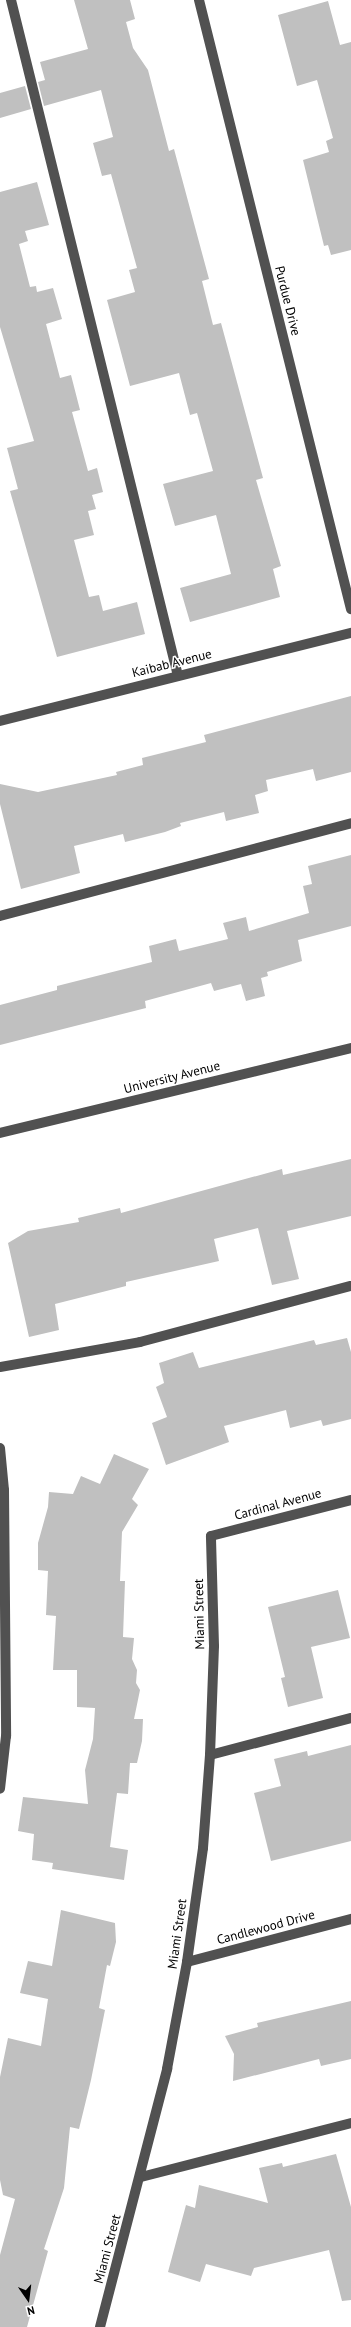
<!DOCTYPE html>
<style>
body{margin:0}
#map{position:relative;width:351px;height:2327px;overflow:hidden;background:#fff;font-family:"PT Sans",sans-serif}
div>[style]{position:absolute}
.building>*{inset:0;background:#c0c0c0}
.minor>*{height:10px;margin:-5px;padding:0 5px;transform-origin:5px;border-radius:5px;background:#515151}
span{translate:-50% -50%;white-space:nowrap;text-align:center;line-height:1.15;-webkit-text-stroke:3px #fff;paint-order:stroke}
.street-label{font-size:13px;color:#000}
.north{position:absolute;left:8px;top:2279px;width:40px;height:40px;-webkit-text-stroke:3px #fff;paint-order:stroke;rotate:166deg;font-size:11px;font-weight:700;line-height:16px;text-align:center;color:#000}
.north::after{content:'';display:block;margin:auto;width:14px;height:18px;background:#000;clip-path:polygon(50% 0,100% 100%,50% 72%,0 100%)}
</style>
<div id="map">
<div class="building">
<div style="clip-path:polygon(74px 0,130px 0,135px 19px,126px 22px,133px 48px,148px 70px,169px 151px,174px 149px,209px 279px,202px 281px,213px 325px,221px 323px,263px 478px,256px 480px,281px 566px,273px 569px,280px 597px,190px 622px,180px 588px,231px 574px,216px 515px,175px 526px,163px 484px,213px 471px,197px 413px,190px 415px,179px 373px,130px 386px,107px 300px,135px 292px,129px 270px,137px 268px,111px 174px,102px 176px,93px 143px,113px 137px,101px 90px,44px 106px,38px 82px,45px 80px,40px 62px,88px 49px)"></div>
<div style="clip-path:polygon(328px 1px,340px 45px,351px 42px,351px 250px,331px 255px,328px 245px,324px 246px,303px 160px,329px 152px,326px 141px,333px 138px,317px 80px,297px 86px,278px 15px)"></div>
<div style="clip-path:polygon(25px 86px,31px 109px,0 118px,0 93px)"></div>
<div style="clip-path:polygon(37px 182px,49px 225px,25px 231px,28px 241px,19px 244px,30px 287px,36px 286px,37px 292px,53px 288px,62px 319px,46px 324px,60px 378px,71px 375px,80px 410px,72px 412px,88px 471px,97px 468px,103px 492px,92px 495px,96px 509px,88px 511px,94px 535px,74px 540px,89px 597px,99px 595px,103px 611px,137px 602px,145px 634px,57px 657px,10px 491px,18px 489px,7px 448px,34px 441px,0 327px,0 192px)"></div>
<div style="clip-path:polygon(351px 696px,351px 772px,316px 781px,313px 769px,266px 780px,268px 791px,255px 795px,259px 813px,226px 821px,224px 812px,180px 823px,181px 826px,165px 832px,125px 842px,123px 834px,74px 846px,80px 873px,21px 889px,0 804px,0 784px,38px 792px,117px 775px,116px 772px,143px 765px,142px 758px,206px 742px,204px 735px)"></div>
<div style="clip-path:polygon(351px 855px,351px 926px,298px 940px,302px 961px,267px 972px,268px 976px,261px 978px,265px 996px,246px 1001px,241px 984px,214px 991px,211px 983px,145px 1001px,146px 1008px,0 1045px,0 1005px,57px 990px,57px 986px,152px 962px,149px 946px,176px 939px,179px 951px,228px 939px,223px 923px,246px 917px,249px 931px,309px 913px,303px 886px,312px 884px,308px 866px)"></div>
<div style="clip-path:polygon(351px 1159px,351px 1216px,287px 1231px,299px 1279px,272px 1285px,258px 1228px,214px 1239px,219px 1261px,126px 1282px,126px 1286px,55px 1304px,59px 1330px,29px 1337px,8px 1243px,28px 1231px,79px 1222px,78px 1218px,120px 1208px,121px 1213px,282px 1169px,283px 1175px)"></div>
<div style="clip-path:polygon(347px 1338px,351px 1352px,351px 1419px,323px 1426px,321px 1420px,290px 1428px,286px 1410px,224px 1426px,229px 1442px,166px 1465px,152px 1423px,167px 1417px,156px 1387px,164px 1383px,159px 1363px,193px 1352px,199px 1368px,314px 1340px,316px 1345px)"></div>
<div style="clip-path:polygon(114px 1454px,149px 1469px,132px 1499px,138px 1505px,122px 1532px,120px 1581px,125px 1581px,123px 1637px,134px 1638px,132px 1659px,137px 1670px,136px 1683px,140px 1690px,134px 1719px,143px 1719px,142px 1741px,137px 1763px,130px 1763px,128px 1794px,117px 1793px,110px 1847px,128px 1850px,124px 1880px,52px 1869px,53px 1863px,32px 1860px,34px 1834px,18px 1831px,23px 1797px,88px 1804px,85px 1770px,93px 1739px,95px 1708px,77px 1707px,77px 1670px,53px 1670px,56px 1616px,46px 1615px,48px 1571px,38px 1570px,38px 1543px,48px 1507px,49px 1492px,73px 1494px,81px 1476px,100px 1484px)"></div>
<div style="clip-path:polygon(338px 1590px,350px 1638px,311px 1647px,323px 1698px,288px 1707px,281px 1678px,285px 1677px,268px 1607px)"></div>
<div style="clip-path:polygon(351px 1745px,351px 1841px,271px 1861px,254px 1793px,281px 1786px,274px 1759px,307px 1751px,308px 1756px)"></div>
<div style="clip-path:polygon(61px 1910px,115px 1923px,116px 1942px,110px 1966px,107px 1965px,99px 2008px,105px 2010px,91px 2080px,79px 2129px,70px 2127px,64px 2188px,44px 2249px,48px 2251px,27px 2327px,0 2327px,0 2255px,15px 2199px,3px 2195px,0 2180px,0 2077px,8px 2038px,41px 2046px,48px 1999px,20px 1993px,28px 1961px,52px 1966px)"></div>
<div style="clip-path:polygon(351px 2001px,351px 2059px,321px 2066px,319px 2059px,233px 2081px,234px 2054px,225px 2036px,258px 2027px,257px 2023px)"></div>
<div style="clip-path:polygon(336px 2154px,351px 2207px,351px 2300px,342px 2301px,329px 2250px,254px 2268px,251px 2276px,206px 2264px,200px 2282px,168px 2272px,186px 2205px,195px 2208px,199px 2185px,268px 2203px,259px 2168px,282px 2163px,283px 2167px)"></div>
</div>
<div class="minor">
<div style="left:11px;top:0;width:696px;rotate:76.12deg"></div>
<div style="left:199px;top:0;width:628px;rotate:75.99deg"></div>
<div style="left:0;top:721px;width:362px;rotate:-14.1deg"></div>
<div style="left:0;top:916px;width:363px;rotate:-14.8deg"></div>
<div style="left:0;top:1133px;width:361px;rotate:-13.6deg"></div>
<div style="left:0;top:1367px;width:142px;rotate:-10.1deg"></div>
<div style="left:140px;top:1342px;width:218px;rotate:-14.9deg"></div>
<div style="left:0;top:1448px;width:42px;rotate:84.6deg"></div>
<div style="left:4px;top:1490px;width:246px;rotate:89.5deg"></div>
<div style="left:6px;top:1736px;width:53px;rotate:96.5deg"></div>
<div style="left:210px;top:1755px;width:146px;rotate:-14.7deg"></div>
<div style="left:187px;top:1962px;width:170px;rotate:-14.7deg"></div>
<div style="left:141px;top:2177px;width:217px;rotate:-14.4deg"></div>
<div style="left:100px;top:2327px;width:267px;rotate:-75.4deg"></div>
<div style="left:167px;top:2069px;width:109px;rotate:-79.4deg"></div>
<div style="left:187px;top:1962px;width:115px;rotate:-82deg"></div>
<div style="left:203px;top:1848px;width:93px;rotate:-85.7deg"></div>
<div style="left:210px;top:1755px;width:109px;rotate:-87.9deg"></div>
<div style="left:214px;top:1646px;width:110px;rotate:-91.6deg"></div>
<div style="left:211px;top:1536px;width:145px;rotate:-14.4deg"></div>
</div>
<div class="street-label">
<span style="left:287px;top:301px;rotate:76deg">Purdue Drive</span>
<span style="left:172px;top:664px;rotate:-14deg">Kaibab Avenue</span>
<span style="left:172px;top:1078px;rotate:-14deg">University Avenue</span>
<span style="left:278px;top:1505px;rotate:-15deg">Cardinal Avenue</span>
<span style="left:200px;top:1614px;rotate:-91deg">Miami Street</span>
<span style="left:266px;top:1928px;rotate:-15deg">Candlewood Drive</span>
<span style="left:178px;top:1934px;rotate:-82deg">Miami Street</span>
<span style="left:108px;top:2249px;rotate:-75deg">Miami Street</span>
</div>
<div class="north">N</div>
</div>
